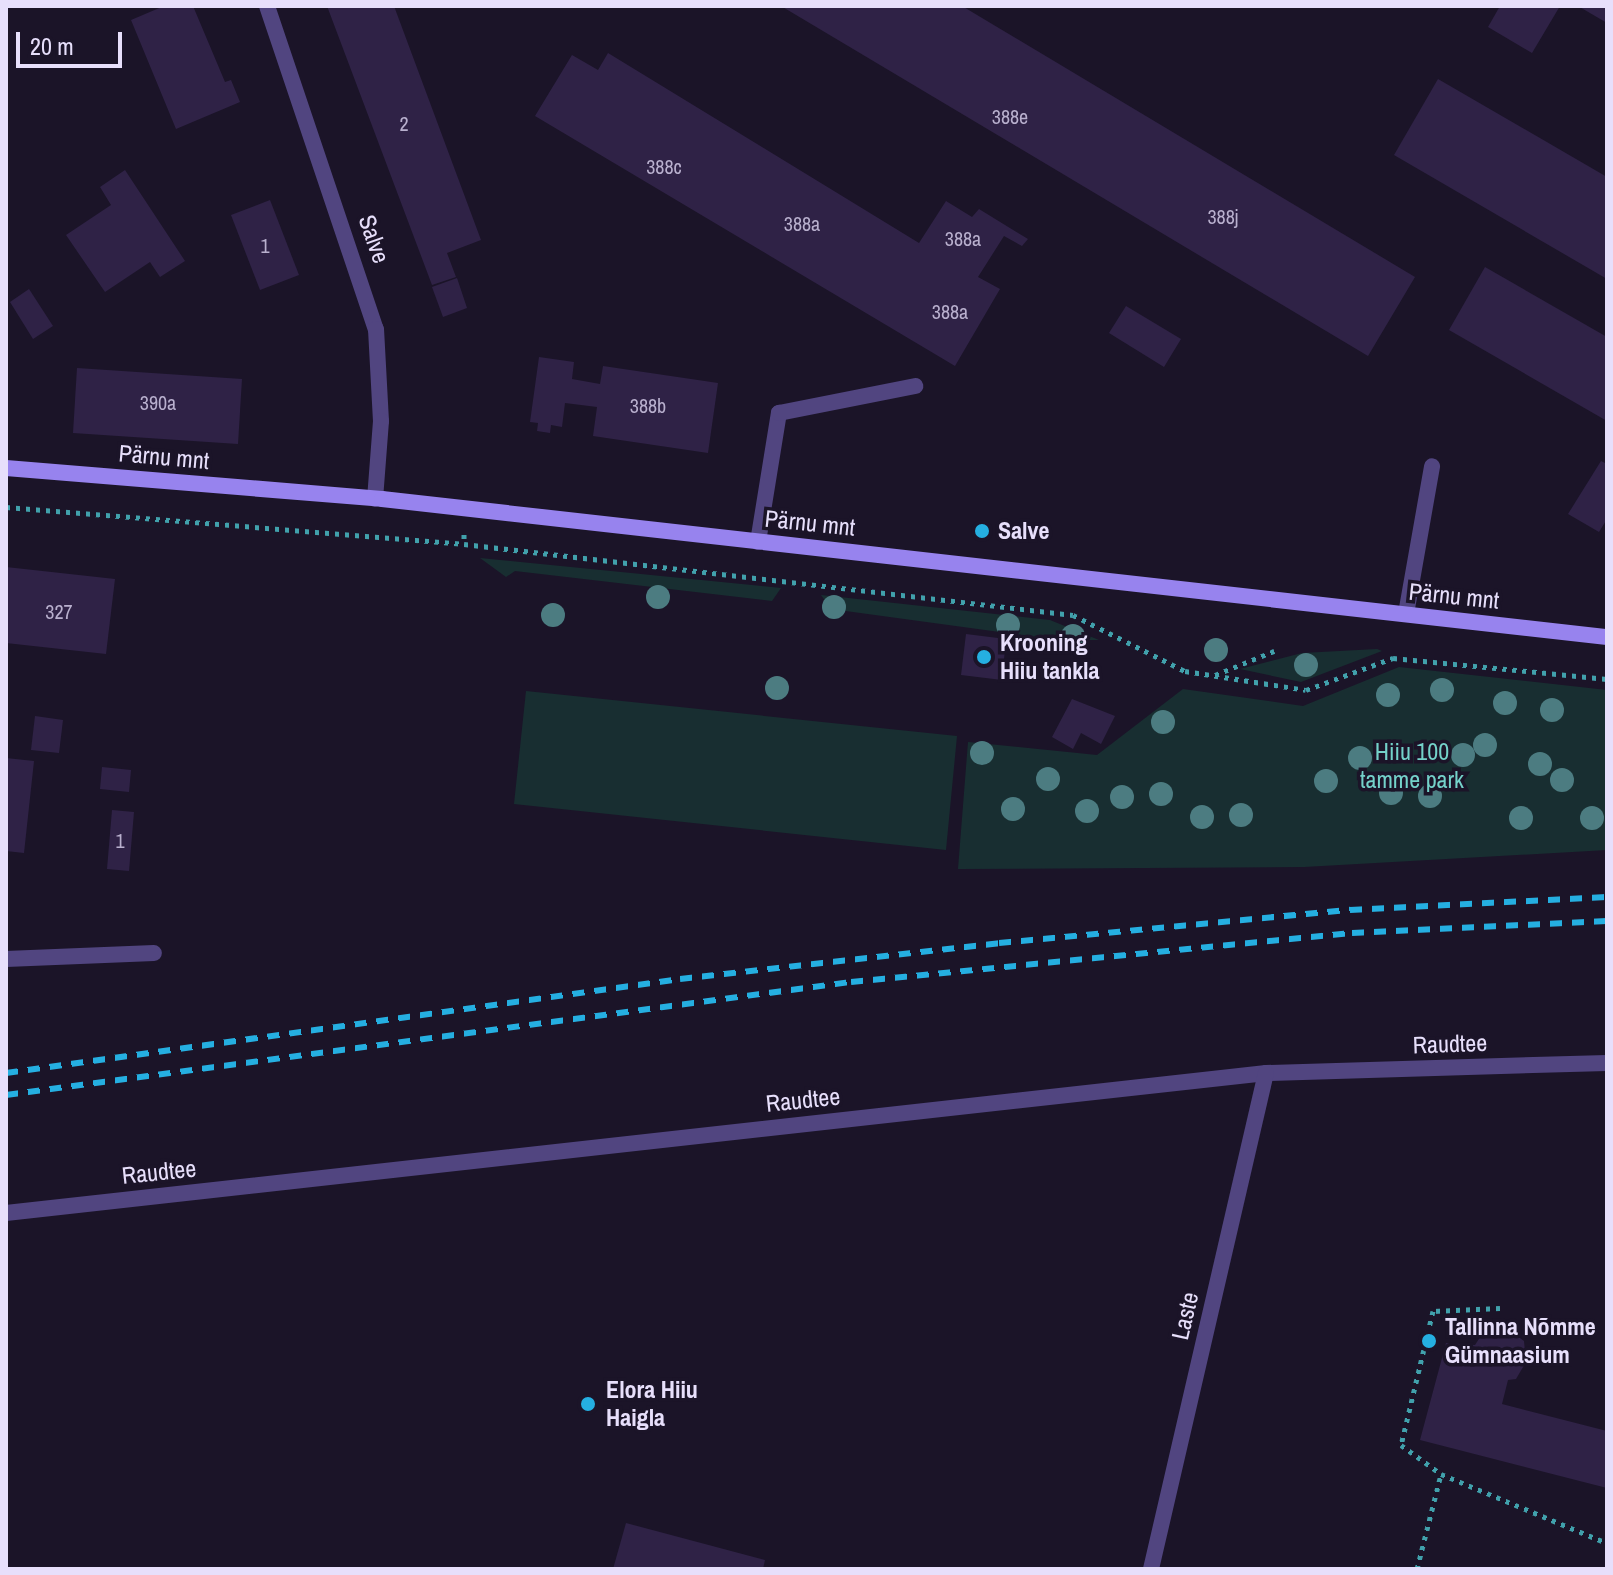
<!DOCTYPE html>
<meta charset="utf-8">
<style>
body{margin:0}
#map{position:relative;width:1613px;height:1575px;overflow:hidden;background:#1b1428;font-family:"Archivo Narrow",sans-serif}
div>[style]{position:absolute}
.green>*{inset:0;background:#182e31}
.building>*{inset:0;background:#2f2246}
.path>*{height:5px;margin-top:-2.5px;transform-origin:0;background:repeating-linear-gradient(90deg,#41a1ac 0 4px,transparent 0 10px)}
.lane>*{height:16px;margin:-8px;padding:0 8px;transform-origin:8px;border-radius:8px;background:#514580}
.street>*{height:16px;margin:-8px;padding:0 8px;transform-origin:8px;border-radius:8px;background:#514580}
.secondary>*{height:16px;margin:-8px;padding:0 8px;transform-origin:8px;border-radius:8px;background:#9783ee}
.rail>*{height:6px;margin-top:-3px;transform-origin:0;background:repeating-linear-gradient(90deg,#25afe1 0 12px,transparent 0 22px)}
.trees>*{width:24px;height:24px;margin:-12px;border-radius:50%;background:#4c7c81}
.dots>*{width:22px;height:22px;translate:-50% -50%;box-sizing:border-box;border:4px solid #1b1428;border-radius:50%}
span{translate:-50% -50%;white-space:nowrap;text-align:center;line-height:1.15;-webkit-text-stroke:7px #1b1428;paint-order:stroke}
.number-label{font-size:20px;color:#b9b0ce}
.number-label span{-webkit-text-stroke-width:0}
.street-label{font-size:24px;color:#e7dffb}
.poi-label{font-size:24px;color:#e7dffb;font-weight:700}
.left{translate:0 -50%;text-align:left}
.park-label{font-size:24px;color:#74d2ca}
.frame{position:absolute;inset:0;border:8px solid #e7dffb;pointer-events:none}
.scale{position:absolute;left:16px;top:32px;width:106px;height:36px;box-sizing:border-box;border:4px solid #e7dffb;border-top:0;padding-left:10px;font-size:24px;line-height:28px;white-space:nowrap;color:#e7dffb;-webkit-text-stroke:6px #1b1428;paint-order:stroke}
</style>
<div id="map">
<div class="green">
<div style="clip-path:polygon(480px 558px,781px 588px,772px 601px,515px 571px,506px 577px)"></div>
<div style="clip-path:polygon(821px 595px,1050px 620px,1099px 640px,1059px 640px,831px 609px)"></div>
<div style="clip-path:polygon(1377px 649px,1382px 651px,1301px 682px,1240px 669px,1302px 653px)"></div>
<div style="clip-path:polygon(1399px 667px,1607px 690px,1607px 850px,1304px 867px,958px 869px,968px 742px,1097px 755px,1183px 689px,1303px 706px)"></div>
<div style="clip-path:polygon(526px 691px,957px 736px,946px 850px,514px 804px)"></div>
</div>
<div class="building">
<div style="clip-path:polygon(164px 6px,193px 6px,225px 82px,231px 80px,240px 102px,176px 129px,131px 20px)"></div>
<div style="clip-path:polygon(327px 6px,394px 6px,481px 240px,447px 253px,456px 277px,432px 285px)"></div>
<div style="clip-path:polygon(781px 6px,962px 6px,1415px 277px,1368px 356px)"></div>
<div style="clip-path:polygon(1500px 6px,1560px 6px,1532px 53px,1488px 27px)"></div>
<div style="clip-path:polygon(1578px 6px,1607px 6px,1607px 23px)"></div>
<div style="clip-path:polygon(608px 53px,919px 243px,946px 201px,972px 217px,979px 209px,1028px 239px,1022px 246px,1004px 236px,978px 277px,1000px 289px,955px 366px,535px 116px,572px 55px,598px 70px)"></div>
<div style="clip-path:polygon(1438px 79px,1607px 177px,1607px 279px,1394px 155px)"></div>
<div style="clip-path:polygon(125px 170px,185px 261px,160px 277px,150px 262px,105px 292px,66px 235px,111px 205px,100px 187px)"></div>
<div style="clip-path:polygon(270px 200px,299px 275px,260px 290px,231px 215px)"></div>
<div style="clip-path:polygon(1485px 267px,1607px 337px,1607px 421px,1449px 330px)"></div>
<div style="clip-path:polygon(457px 278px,467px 308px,443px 317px,432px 287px)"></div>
<div style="clip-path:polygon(29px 289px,53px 326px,33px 339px,10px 302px)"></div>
<div style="clip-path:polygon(1126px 306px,1181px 339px,1164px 367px,1109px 333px)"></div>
<div style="clip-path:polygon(539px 357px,574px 362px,572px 379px,600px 384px,603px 366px,718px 383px,708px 453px,593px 436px,597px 407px,565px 403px,562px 427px,551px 425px,550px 433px,537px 431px,538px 423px,530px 422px)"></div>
<div style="clip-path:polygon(77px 368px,242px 379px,238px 444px,73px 433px)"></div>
<div style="clip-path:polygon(1601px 461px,1607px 464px,1607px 519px,1599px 532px,1568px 514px)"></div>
<div style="clip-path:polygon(6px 567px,115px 579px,106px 654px,6px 643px)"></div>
<div style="clip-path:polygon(966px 634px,1006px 639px,1002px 680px,961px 675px)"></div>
<div style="clip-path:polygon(1072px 699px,1115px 716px,1101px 744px,1081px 733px,1073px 749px,1052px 737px)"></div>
<div style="clip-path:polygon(35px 716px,63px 720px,59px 753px,31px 750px)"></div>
<div style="clip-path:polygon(6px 758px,34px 761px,24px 853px,6px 851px)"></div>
<div style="clip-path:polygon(102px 767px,131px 770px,129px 792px,100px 789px)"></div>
<div style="clip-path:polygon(112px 810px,134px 812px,129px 871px,107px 869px)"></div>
<div style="clip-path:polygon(1502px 1325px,1524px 1341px,1526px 1362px,1516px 1379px,1508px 1380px,1502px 1404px,1607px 1431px,1607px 1488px,1420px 1440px,1446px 1343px,1475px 1345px,1484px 1331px)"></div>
<div style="clip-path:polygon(626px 1523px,765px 1560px,763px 1569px,613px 1569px)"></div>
</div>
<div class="path">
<div style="left:6px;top:507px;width:458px;rotate:4.6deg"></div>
<div style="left:464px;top:534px;width:10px;rotate:90deg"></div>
<div style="left:464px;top:544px;width:613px;rotate:6.65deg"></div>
<div style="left:1073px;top:615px;width:125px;rotate:26.6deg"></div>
<div style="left:1185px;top:671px;width:122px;rotate:8.9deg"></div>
<div style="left:1306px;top:690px;width:93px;rotate:-20.2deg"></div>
<div style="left:1393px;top:658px;width:215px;rotate:5.6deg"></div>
<div style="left:1215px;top:675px;width:64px;rotate:-22.1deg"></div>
<div style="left:1500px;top:1308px;width:67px;rotate:177.4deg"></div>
<div style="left:1433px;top:1311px;width:138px;rotate:103.4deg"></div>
<div style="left:1401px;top:1445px;width:49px;rotate:35.9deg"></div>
<div style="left:1441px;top:1474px;width:180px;rotate:22.6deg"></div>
<div style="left:1417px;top:1569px;width:98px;rotate:-75.8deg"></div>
</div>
<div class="lane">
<div style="left:758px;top:542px;width:131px;rotate:-80.8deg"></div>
<div style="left:779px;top:413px;width:139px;rotate:-11.2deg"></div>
<div style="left:1406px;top:614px;width:150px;rotate:-80deg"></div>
<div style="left:6px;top:959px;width:148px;rotate:-2.3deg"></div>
</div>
<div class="street">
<div style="left:267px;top:6px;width:341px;rotate:71.4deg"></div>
<div style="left:376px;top:329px;width:92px;rotate:86.9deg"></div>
<div style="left:381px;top:421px;width:78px;rotate:94.4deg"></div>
<div style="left:6px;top:1213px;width:1268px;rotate:-6.34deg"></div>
<div style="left:1266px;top:1073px;width:341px;rotate:-1.7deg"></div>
<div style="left:1151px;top:1569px;width:509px;rotate:-76.95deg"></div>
</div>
<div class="secondary">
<div style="left:6px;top:468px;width:377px;rotate:4.7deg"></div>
<div style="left:382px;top:499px;width:1233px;rotate:6.43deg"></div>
</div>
<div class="rail">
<div style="left:6px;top:1073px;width:681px;rotate:-7.94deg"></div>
<div style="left:680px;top:979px;width:321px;rotate:-6.4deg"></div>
<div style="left:999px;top:943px;width:353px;rotate:-5.4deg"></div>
<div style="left:1350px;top:910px;width:257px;rotate:-2.9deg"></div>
<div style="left:6px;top:1095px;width:853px;rotate:-7.62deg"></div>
<div style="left:851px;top:982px;width:503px;rotate:-5.59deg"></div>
<div style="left:1352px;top:933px;width:255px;rotate:-2.7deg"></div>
</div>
<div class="trees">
<div style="left:658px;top:597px"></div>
<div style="left:834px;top:607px"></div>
<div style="left:553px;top:615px"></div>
<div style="left:1008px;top:625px"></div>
<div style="left:1073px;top:636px"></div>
<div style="left:1216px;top:650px"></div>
<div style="left:1306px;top:665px"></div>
<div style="left:777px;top:688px"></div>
<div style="left:1442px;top:690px"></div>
<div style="left:1388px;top:695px"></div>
<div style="left:1505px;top:703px"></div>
<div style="left:1552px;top:710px"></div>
<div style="left:1163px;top:722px"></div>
<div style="left:1485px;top:745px"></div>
<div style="left:982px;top:753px"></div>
<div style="left:1463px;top:755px"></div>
<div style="left:1360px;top:758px"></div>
<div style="left:1540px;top:764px"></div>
<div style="left:1048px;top:779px"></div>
<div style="left:1562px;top:780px"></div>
<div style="left:1326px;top:781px"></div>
<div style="left:1391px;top:793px"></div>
<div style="left:1161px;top:794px"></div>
<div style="left:1430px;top:796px"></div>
<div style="left:1122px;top:797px"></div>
<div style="left:1013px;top:809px"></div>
<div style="left:1087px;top:811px"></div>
<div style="left:1241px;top:815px"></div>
<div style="left:1202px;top:817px"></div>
<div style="left:1521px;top:818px"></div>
<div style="left:1592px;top:818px"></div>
</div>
<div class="dots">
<div style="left:982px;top:531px;background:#25afe1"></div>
<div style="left:984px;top:657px;background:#25afe1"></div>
<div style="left:1429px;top:1341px;background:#25afe1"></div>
<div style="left:588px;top:1404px;background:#25afe1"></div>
</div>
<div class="number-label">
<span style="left:1010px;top:116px">388e</span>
<span style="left:404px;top:123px">2</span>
<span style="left:664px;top:166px">388c</span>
<span style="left:1223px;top:216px">388j</span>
<span style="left:802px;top:223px">388a</span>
<span style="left:963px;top:238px">388a</span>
<span style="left:265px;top:245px">1</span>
<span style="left:950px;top:311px">388a</span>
<span style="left:158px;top:402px">390a</span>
<span style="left:648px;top:405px">388b</span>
<span style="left:59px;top:611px">327</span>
<span style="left:120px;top:840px">1</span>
</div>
<div class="street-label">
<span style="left:374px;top:239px;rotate:71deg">Salve</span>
<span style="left:164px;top:457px;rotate:5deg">Pärnu mnt</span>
<span style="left:810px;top:523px;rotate:6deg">Pärnu mnt</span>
<span style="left:1454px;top:596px;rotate:6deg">Pärnu mnt</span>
<span style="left:1450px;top:1044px;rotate:-2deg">Raudtee</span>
<span style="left:803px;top:1100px;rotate:-6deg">Raudtee</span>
<span style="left:159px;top:1172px;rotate:-6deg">Raudtee</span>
<span style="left:1185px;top:1316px;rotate:-77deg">Laste</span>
</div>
<div class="poi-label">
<span class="left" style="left:998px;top:531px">Salve</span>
<span class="left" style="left:1000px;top:657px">Krooning<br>Hiiu tankla</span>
<span class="left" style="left:1445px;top:1341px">Tallinna Nõmme<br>Gümnaasium</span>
<span class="left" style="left:606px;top:1404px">Elora Hiiu<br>Haigla</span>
</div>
<div class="park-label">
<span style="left:1412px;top:766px">Hiiu 100<br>tamme park</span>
</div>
<div class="frame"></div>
<div class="scale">20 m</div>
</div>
